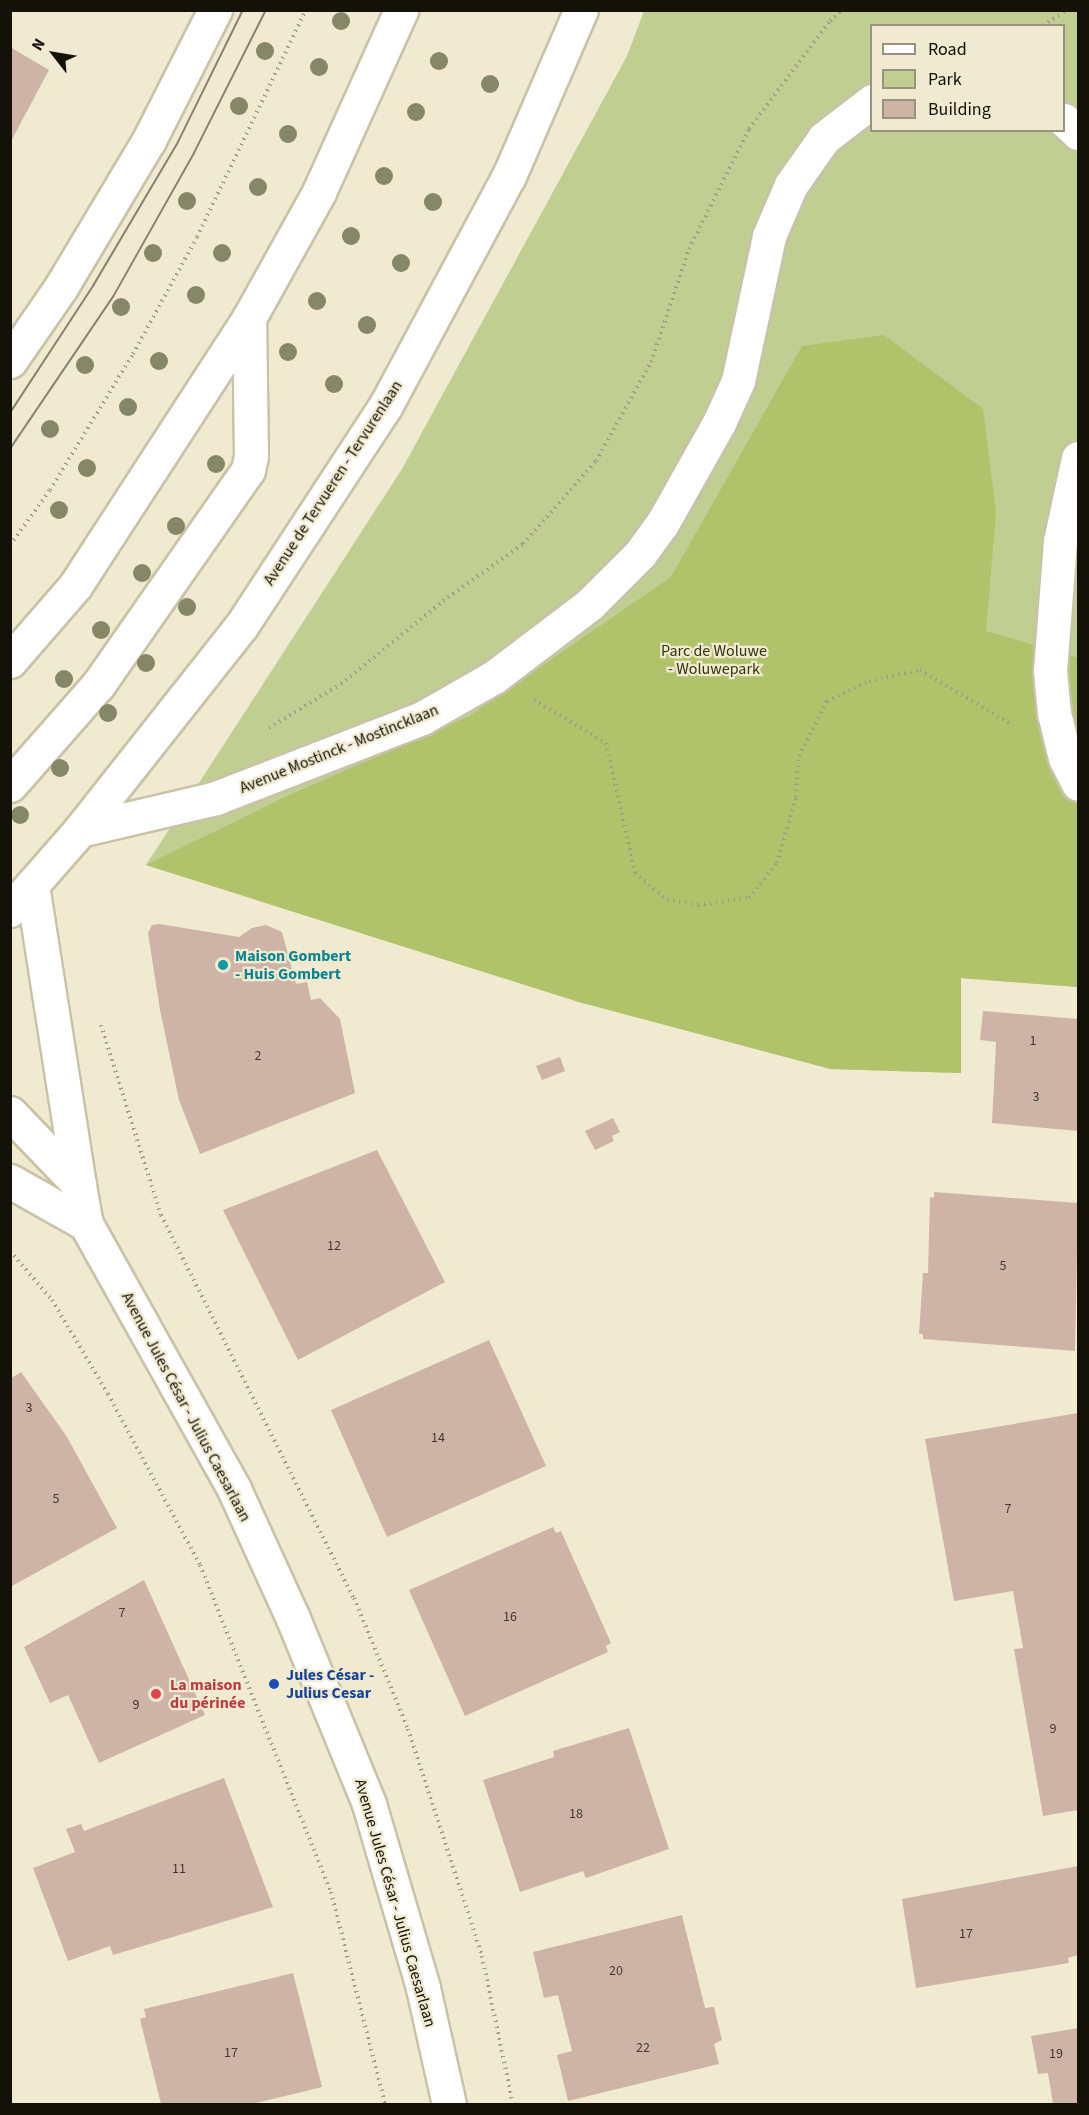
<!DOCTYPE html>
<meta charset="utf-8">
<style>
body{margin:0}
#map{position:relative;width:1089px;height:2115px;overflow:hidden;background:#f0ead0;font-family:"Source Sans 3",sans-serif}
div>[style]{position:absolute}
.green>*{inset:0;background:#c0ce92}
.forest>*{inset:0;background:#b0c26a}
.building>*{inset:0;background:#ceb4a6}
.path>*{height:4px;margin-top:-2px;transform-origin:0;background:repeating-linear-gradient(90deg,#a29d89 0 1.5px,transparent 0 6px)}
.roads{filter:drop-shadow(2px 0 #c8c2a8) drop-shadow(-2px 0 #c8c2a8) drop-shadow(0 2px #c8c2a8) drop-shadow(0 -2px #c8c2a8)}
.street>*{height:33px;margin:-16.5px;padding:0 16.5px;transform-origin:16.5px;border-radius:16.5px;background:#fff}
.secondary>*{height:33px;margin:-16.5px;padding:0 16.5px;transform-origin:16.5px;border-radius:16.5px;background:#fff}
.primary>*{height:33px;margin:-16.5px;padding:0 16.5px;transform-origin:16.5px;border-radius:16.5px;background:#fff}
.tram>*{height:1.5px;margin:-0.75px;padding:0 0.75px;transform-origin:0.75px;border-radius:0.75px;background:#888371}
.trees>*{width:18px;height:18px;margin:-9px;border-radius:50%;background:#868766}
.dots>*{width:16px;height:16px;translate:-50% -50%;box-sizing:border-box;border:3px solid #f0ead0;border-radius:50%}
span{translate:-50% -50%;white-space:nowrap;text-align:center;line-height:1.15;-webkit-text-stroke:4.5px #f0ead0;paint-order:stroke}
.number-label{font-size:14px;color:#423a30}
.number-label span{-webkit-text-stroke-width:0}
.street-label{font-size:16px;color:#131108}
.park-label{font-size:16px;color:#2f3610}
.culture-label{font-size:16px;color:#0d838f;font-weight:700}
.left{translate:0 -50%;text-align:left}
.transit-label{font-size:16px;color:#164399;font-weight:700}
.health-label{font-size:16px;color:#be3a42;font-weight:700}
.frame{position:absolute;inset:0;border:12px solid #131108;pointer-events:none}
.legend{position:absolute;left:870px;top:24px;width:195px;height:108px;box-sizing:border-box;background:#f0ead0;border:2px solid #989380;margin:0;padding:8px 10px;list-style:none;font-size:18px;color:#131108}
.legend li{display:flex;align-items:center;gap:12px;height:30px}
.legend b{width:30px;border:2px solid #989380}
.north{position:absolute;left:24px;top:24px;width:60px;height:60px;-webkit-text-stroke:4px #f0ead0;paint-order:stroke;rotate:301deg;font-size:16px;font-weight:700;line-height:24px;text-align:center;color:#131108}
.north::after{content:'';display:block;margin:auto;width:21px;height:27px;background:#131108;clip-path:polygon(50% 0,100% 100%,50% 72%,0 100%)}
</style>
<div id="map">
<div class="green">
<div style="clip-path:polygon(evenodd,644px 11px,1078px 11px,1078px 987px,961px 978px,961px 1073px,831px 1069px,579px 1002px,146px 865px,402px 469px,627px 56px,644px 11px,872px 26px,1064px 26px,1064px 130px,872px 130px,872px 26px)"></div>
</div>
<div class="forest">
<div style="clip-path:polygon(884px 335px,983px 409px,996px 513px,986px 631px,1078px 658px,1078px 987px,961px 978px,961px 1073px,831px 1069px,579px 1002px,146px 865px,287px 796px,469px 716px,671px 577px,802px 346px)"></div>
</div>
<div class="building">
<div style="clip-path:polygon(10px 47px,49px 70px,10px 143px)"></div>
<div style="clip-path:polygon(159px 924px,239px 937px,252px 928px,266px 925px,282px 932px,296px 984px,307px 982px,311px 1000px,320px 998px,340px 1019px,355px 1093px,200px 1154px,179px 1100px,160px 1010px,148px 933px,152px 925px)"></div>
<div style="clip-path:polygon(983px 1011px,1078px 1019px,1078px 1131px,992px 1123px,996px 1042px,980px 1040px)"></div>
<div style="clip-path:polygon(560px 1057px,565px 1071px,542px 1080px,536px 1066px)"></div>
<div style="clip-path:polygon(613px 1118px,620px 1132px,612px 1136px,614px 1141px,595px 1150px,585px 1131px)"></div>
<div style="clip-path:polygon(377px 1150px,445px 1282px,298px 1360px,223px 1210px)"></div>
<div style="clip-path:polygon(934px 1192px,1078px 1203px,1075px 1351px,923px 1339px,923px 1334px,919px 1334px,923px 1273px,928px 1273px,930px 1197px,934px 1198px)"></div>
<div style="clip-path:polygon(489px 1340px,546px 1466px,387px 1537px,331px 1410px)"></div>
<div style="clip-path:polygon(21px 1372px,67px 1437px,117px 1528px,10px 1587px,10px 1379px)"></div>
<div style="clip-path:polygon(1078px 1413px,1078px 1810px,1043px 1816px,1014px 1649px,1023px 1648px,1013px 1591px,954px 1601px,925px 1439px)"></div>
<div style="clip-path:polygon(553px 1527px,556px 1533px,561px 1531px,611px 1643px,606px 1646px,608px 1652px,465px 1716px,409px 1590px)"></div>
<div style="clip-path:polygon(144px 1580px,205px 1715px,99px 1763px,68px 1695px,50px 1703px,24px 1647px)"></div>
<div style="clip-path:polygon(629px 1728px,669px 1849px,586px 1878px,583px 1871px,520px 1892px,483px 1780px,554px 1757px,553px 1751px)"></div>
<div style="clip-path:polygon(224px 1778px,273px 1907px,113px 1955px,110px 1946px,68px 1961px,33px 1868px,75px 1852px,66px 1829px,81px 1824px,84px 1831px)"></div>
<div style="clip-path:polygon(1078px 1866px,1078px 1955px,1068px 1958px,1069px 1963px,916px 1988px,902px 1899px)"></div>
<div style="clip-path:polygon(682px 1915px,705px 2008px,714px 2007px,722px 2040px,714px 2044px,719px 2064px,568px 2101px,557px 2055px,572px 2051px,558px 1995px,544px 1998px,533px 1952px)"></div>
<div style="clip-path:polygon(293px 1973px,322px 2087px,252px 2104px,161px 2104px,140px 2019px,146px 2017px,144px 2009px)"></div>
<div style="clip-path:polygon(1078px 2028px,1078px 2104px,1053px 2104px,1048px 2073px,1038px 2074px,1031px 2036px)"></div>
</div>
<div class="path">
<div style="left:1043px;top:26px;width:29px;rotate:-34deg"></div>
<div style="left:10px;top:545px;width:68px;rotate:-54deg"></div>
<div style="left:50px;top:490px;width:159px;rotate:-58.6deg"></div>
<div style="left:133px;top:354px;width:133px;rotate:-61.3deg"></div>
<div style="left:197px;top:237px;width:252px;rotate:-64.4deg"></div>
<div style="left:534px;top:700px;width:84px;rotate:30.8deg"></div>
<div style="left:606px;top:743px;width:133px;rotate:77.4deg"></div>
<div style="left:635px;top:873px;width:42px;rotate:40.2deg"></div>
<div style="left:667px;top:900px;width:31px;rotate:9deg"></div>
<div style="left:698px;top:905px;width:51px;rotate:-7.8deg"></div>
<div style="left:749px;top:898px;width:45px;rotate:-51.3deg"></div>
<div style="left:777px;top:863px;width:69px;rotate:-73.9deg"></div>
<div style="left:796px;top:797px;width:41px;rotate:-85.8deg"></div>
<div style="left:799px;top:756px;width:62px;rotate:-63deg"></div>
<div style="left:827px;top:701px;width:47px;rotate:-25.5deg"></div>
<div style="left:869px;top:681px;width:52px;rotate:-12.2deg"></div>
<div style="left:920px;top:670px;width:106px;rotate:30.7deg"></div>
<div style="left:269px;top:728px;width:84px;rotate:-31.4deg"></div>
<div style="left:341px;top:684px;width:132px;rotate:-39.1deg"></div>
<div style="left:443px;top:601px;width:98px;rotate:-35.5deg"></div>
<div style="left:523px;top:544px;width:111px;rotate:-48.7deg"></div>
<div style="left:596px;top:461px;width:113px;rotate:-60.9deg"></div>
<div style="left:651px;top:362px;width:119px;rotate:-71.4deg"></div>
<div style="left:689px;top:249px;width:134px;rotate:-63.4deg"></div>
<div style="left:749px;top:129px;width:135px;rotate:-53.1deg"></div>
<div style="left:830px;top:21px;width:16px;rotate:-43deg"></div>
<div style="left:101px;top:1025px;width:199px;rotate:72.5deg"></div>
<div style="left:161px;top:1215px;width:429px;rotate:63.3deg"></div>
<div style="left:354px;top:1598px;width:142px;rotate:67.6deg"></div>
<div style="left:408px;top:1729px;width:239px;rotate:71.9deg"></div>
<div style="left:482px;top:1956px;width:151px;rotate:78.2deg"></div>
<div style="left:10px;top:1251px;width:65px;rotate:49.4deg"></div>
<div style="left:52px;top:1300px;width:109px;rotate:59.2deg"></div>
<div style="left:108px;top:1394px;width:194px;rotate:61.7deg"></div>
<div style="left:200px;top:1565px;width:352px;rotate:68.2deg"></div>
<div style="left:331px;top:1892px;width:219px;rotate:75.7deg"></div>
</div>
<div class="roads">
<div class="street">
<div style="left:1064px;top:120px;width:19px;rotate:43deg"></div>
<div style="left:10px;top:361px;width:90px;rotate:-55.4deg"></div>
<div style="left:61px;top:287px;width:171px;rotate:-59.1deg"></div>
<div style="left:149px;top:140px;width:146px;rotate:-63.1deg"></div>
<div style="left:1078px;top:458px;width:85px;rotate:102.2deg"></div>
<div style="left:1060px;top:541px;width:130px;rotate:94.4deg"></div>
<div style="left:1050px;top:671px;width:42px;rotate:84.6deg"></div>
<div style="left:1054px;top:713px;width:46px;rotate:76.3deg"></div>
<div style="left:1065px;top:758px;width:29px;rotate:63deg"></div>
<div style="left:10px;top:785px;width:133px;rotate:-48.7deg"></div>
<div style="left:98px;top:685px;width:262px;rotate:-55.1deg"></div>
<div style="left:248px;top:470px;width:14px;rotate:-78deg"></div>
<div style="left:251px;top:456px;width:138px;rotate:-90.8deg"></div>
<div style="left:80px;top:830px;width:140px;rotate:-13.2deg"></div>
<div style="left:216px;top:798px;width:221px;rotate:-21.2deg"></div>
<div style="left:422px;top:718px;width:83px;rotate:-29.7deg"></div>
<div style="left:494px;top:677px;width:121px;rotate:-37.2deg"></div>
<div style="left:590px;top:604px;width:71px;rotate:-45deg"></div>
<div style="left:640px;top:554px;width:37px;rotate:-54deg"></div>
<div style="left:662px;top:524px;width:116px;rotate:-60.6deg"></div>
<div style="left:719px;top:423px;width:46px;rotate:-65.7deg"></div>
<div style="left:738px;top:381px;width:148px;rotate:-77.9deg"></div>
<div style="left:769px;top:236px;width:56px;rotate:-66.7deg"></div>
<div style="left:791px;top:185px;width:57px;rotate:-54.9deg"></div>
<div style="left:824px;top:138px;width:61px;rotate:-37.6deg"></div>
</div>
<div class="secondary">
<div style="left:32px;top:885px;width:304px;rotate:81.1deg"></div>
<div style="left:10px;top:1113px;width:100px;rotate:46.2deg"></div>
<div style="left:79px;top:1185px;width:40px;rotate:80deg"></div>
<div style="left:86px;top:1224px;width:304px;rotate:60.8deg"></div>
<div style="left:234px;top:1489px;width:140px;rotate:65.5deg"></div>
<div style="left:292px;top:1616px;width:203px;rotate:67.7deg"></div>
<div style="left:369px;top:1804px;width:192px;rotate:73.6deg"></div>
<div style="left:423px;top:1988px;width:119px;rotate:77.4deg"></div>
<div style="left:10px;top:1181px;width:87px;rotate:29.5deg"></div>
</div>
<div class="primary">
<div style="left:10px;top:661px;width:99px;rotate:-49.1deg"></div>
<div style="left:75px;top:586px;width:320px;rotate:-57deg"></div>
<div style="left:249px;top:318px;width:144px;rotate:-60.9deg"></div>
<div style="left:319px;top:192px;width:200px;rotate:-65.7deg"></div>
<div style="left:10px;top:910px;width:106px;rotate:-48.8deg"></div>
<div style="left:80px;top:830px;width:261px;rotate:-51.7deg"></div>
<div style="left:242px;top:625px;width:263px;rotate:-56.8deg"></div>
<div style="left:386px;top:405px;width:260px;rotate:-61.8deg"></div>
<div style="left:509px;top:176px;width:181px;rotate:-66.6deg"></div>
</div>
</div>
<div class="tram">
<div style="left:10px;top:413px;width:152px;rotate:-56.8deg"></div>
<div style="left:93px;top:286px;width:167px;rotate:-59.4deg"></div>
<div style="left:178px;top:142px;width:147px;rotate:-63.8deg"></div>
<div style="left:10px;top:449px;width:184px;rotate:-55.9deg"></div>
<div style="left:113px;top:297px;width:165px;rotate:-60.6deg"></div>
<div style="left:194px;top:153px;width:160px;rotate:-63.3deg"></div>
</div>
<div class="trees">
<div style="left:341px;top:21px"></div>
<div style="left:265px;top:51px"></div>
<div style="left:439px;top:61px"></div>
<div style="left:319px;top:67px"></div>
<div style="left:490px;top:84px"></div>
<div style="left:239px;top:106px"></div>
<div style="left:416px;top:112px"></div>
<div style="left:288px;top:134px"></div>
<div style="left:384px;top:176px"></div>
<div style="left:258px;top:187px"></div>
<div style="left:187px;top:201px"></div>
<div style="left:433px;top:202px"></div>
<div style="left:351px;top:236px"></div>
<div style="left:153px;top:253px"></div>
<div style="left:222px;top:253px"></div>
<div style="left:401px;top:263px"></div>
<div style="left:196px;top:295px"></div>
<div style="left:317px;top:301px"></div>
<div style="left:121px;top:307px"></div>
<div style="left:367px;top:325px"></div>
<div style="left:288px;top:352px"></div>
<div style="left:159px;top:361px"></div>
<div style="left:85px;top:365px"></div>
<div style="left:334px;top:384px"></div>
<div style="left:128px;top:407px"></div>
<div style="left:50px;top:429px"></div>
<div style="left:216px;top:464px"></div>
<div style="left:87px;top:468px"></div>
<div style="left:59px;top:510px"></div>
<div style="left:176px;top:526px"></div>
<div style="left:142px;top:573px"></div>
<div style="left:187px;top:607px"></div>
<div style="left:101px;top:630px"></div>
<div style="left:146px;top:663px"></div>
<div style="left:64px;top:679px"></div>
<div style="left:108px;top:713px"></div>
<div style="left:60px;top:768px"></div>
<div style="left:20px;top:815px"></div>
</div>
<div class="dots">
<div style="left:223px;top:965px;background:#0f9aa8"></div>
<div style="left:274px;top:1684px;background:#1a4fb4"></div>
<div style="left:156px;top:1694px;background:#e0444e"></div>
</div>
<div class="number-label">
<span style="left:1033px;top:1041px">1</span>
<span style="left:258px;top:1056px">2</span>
<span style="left:1036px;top:1097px">3</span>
<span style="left:334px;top:1246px">12</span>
<span style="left:1003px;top:1266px">5</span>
<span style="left:29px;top:1408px">3</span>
<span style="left:438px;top:1438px">14</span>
<span style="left:56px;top:1499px">5</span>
<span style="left:1008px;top:1509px">7</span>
<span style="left:122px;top:1613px">7</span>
<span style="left:510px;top:1617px">16</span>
<span style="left:136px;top:1705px">9</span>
<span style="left:1053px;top:1729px">9</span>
<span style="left:576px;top:1814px">18</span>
<span style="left:179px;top:1869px">11</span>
<span style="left:966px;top:1934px">17</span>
<span style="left:616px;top:1971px">20</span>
<span style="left:643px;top:2048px">22</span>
<span style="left:231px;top:2053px">17</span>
<span style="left:1056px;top:2054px">19</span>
</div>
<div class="street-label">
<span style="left:333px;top:483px;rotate:-57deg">Avenue de Tervueren - Tervurenlaan</span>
<span style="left:339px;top:749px;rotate:-22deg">Avenue Mostinck - Mostincklaan</span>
<span style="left:186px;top:1407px;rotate:62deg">Avenue Jules César - Julius Caesarlaan</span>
<span style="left:395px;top:1903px;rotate:74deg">Avenue Jules César - Julius Caesarlaan</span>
</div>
<div class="park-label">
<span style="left:714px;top:660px">Parc de Woluwe<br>- Woluwepark</span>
</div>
<div class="culture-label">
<span class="left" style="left:235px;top:965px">Maison Gombert<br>- Huis Gombert</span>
</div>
<div class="transit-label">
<span class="left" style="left:286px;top:1684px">Jules César -<br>Julius Cesar</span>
</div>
<div class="health-label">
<span class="left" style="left:170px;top:1694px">La maison<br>du périnée</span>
</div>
<div class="frame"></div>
<ul class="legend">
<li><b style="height:8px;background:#fff"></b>Road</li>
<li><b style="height:16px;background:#c0ce92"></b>Park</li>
<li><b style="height:16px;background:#ceb4a6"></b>Building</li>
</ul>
<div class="north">N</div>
</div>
